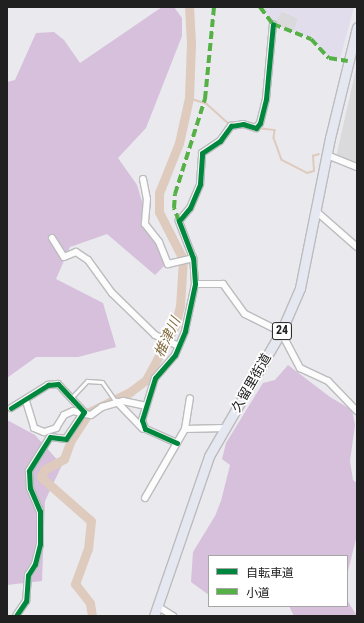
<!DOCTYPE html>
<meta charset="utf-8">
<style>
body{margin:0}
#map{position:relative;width:364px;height:623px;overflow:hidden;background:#e9e9ee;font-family:"Roboto Condensed","Noto Sans JP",sans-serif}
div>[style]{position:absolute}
.residential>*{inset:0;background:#dadadd}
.farmland>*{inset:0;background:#e1dded}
.forest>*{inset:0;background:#d6c0db}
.stream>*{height:1.5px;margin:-0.75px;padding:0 0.75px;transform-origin:0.75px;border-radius:0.75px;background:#decbbe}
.river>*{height:9px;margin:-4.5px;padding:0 4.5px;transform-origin:4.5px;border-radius:4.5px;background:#decbbe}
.roads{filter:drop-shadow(1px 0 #bcbcbe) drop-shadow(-1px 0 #bcbcbe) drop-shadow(0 1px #bcbcbe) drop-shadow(0 -1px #bcbcbe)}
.lane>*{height:3px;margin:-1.5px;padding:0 1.5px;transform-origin:1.5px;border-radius:1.5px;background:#fcfcfc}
.street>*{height:6px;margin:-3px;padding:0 3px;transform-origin:3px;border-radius:3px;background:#fcfcfc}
.primary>*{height:9px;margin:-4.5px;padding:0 4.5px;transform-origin:4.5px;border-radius:4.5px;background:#e6e8f1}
.quiet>*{height:4px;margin-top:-2px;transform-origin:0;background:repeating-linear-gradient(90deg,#55b145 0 8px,transparent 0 12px)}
.cycleway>*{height:5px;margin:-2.5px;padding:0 2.5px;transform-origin:2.5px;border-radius:2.5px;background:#00873e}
span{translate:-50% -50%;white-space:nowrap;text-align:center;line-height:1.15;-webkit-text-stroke:3.5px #fff;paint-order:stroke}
.shield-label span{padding:1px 3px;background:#fff;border:1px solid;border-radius:3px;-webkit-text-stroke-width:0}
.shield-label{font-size:12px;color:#202020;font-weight:700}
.street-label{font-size:13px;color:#202020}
.water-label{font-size:14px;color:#846e41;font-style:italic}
.frame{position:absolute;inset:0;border:8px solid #202020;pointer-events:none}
.legend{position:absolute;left:208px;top:555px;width:140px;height:52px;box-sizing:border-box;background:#fff;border:1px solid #a6a6a6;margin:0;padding:5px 7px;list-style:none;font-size:12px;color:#202020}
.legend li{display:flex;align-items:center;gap:8px;height:20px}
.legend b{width:20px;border:1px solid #a6a6a6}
</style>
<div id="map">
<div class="residential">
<div style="clip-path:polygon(281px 11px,298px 18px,294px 32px,274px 24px)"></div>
<div style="clip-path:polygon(357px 65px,357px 166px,336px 157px)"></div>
</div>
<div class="farmland">
<div style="clip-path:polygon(261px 7px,354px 7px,340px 59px,327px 56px,311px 38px,294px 32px,298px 18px,282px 11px,274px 24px)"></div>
</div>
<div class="forest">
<div style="clip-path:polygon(162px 7px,174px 7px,182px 18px,182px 36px,146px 128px,118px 158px,137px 185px,143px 205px,141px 219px,159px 245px,165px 265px,155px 275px,107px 234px,70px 247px,56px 279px,103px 303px,116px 347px,78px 357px,36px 357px,7px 378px,7px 82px,15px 80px,36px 33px,54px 32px,64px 40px,80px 63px)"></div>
<div style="clip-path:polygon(288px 365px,330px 397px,352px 410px,355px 425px,350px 461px,353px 480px,357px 483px,357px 535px,348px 571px,347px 586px,347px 556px,209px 556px,209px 595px,191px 582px,193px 552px,215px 516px,221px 501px,230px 465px,222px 459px,226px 443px,263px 383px,275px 380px)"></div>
<div style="clip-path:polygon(7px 420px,35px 435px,62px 465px,45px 501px,42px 581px,7px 585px)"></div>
<div style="clip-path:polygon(347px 600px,357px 616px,294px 616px,289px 606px,347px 606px)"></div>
</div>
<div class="stream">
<div style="left:189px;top:98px;width:19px;rotate:18deg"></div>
<div style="left:207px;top:104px;width:28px;rotate:42deg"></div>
<div style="left:228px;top:123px;width:19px;rotate:-3deg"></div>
<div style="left:258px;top:128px;width:17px;rotate:7deg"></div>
<div style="left:275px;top:130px;width:8px;rotate:97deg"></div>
<div style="left:274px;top:138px;width:23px;rotate:70deg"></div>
<div style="left:282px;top:160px;width:28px;rotate:27deg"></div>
<div style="left:307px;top:173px;width:7px;rotate:-16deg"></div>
<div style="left:314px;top:171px;width:15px;rotate:-94deg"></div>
<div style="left:313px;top:156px;width:6px;rotate:-18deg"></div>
</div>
<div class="river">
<div style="left:92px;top:616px;width:13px;rotate:-99deg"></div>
<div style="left:90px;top:603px;width:24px;rotate:-128deg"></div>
<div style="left:75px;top:584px;width:37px;rotate:-70deg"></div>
<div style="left:88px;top:549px;width:28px;rotate:-84deg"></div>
<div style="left:91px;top:521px;width:67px;rotate:-138.7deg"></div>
<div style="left:41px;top:477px;width:8px;rotate:-67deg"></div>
<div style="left:44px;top:470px;width:23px;rotate:-29deg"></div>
<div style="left:64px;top:459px;width:20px;rotate:-70deg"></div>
<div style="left:71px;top:440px;width:33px;rotate:-57deg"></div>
<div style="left:89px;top:412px;width:46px;rotate:-26deg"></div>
<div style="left:130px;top:392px;width:20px;rotate:-37deg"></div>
<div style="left:146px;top:380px;width:61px;rotate:-61.8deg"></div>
<div style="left:175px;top:326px;width:21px;rotate:-76deg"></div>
<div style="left:180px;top:306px;width:47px;rotate:-86.3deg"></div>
<div style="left:183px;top:259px;width:53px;rotate:-117.1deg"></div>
<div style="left:159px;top:212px;width:19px;rotate:-90deg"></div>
<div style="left:159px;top:193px;width:54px;rotate:-68.2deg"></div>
<div style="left:179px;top:143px;width:46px;rotate:-77.5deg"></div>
<div style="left:189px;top:98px;width:54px;rotate:-87.9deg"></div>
<div style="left:191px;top:44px;width:37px;rotate:-93deg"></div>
</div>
<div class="roads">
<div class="lane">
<div style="left:72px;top:397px;width:22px;rotate:-47deg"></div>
<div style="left:87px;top:381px;width:15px;rotate:4deg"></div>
<div style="left:102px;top:382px;width:24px;rotate:55deg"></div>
</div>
<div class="street">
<div style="left:327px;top:155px;width:32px;rotate:22deg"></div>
<div style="left:143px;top:179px;width:20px;rotate:79deg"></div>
<div style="left:147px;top:199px;width:25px;rotate:95deg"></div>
<div style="left:145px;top:224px;width:23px;rotate:52deg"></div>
<div style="left:159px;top:242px;width:24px;rotate:68deg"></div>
<div style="left:168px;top:264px;width:26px;rotate:-13deg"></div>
<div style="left:317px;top:212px;width:53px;rotate:41.2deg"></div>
<div style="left:52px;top:238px;width:22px;rotate:58deg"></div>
<div style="left:64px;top:257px;width:13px;rotate:-23deg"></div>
<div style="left:76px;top:252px;width:14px;rotate:34deg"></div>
<div style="left:88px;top:260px;width:41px;rotate:54deg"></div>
<div style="left:112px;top:293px;width:60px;rotate:44.3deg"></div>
<div style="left:155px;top:335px;width:26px;rotate:25deg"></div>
<div style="left:195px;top:284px;width:28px"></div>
<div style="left:223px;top:284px;width:37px;rotate:54deg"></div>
<div style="left:245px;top:314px;width:40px;rotate:26.6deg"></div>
<div style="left:281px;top:332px;width:41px;rotate:62.2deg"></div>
<div style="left:300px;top:368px;width:31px;rotate:25deg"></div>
<div style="left:328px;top:381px;width:42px;rotate:46deg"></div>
<div style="left:26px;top:401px;width:28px;rotate:73deg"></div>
<div style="left:34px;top:428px;width:11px;rotate:22deg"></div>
<div style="left:44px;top:432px;width:13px;rotate:-18deg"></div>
<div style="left:56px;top:428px;width:15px;rotate:-58deg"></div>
<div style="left:64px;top:415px;width:10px;rotate:-24deg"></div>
<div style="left:73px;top:411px;width:18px;rotate:13deg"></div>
<div style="left:91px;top:415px;width:14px;rotate:-36deg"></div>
<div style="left:102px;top:407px;width:22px;rotate:-16deg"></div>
<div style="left:123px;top:401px;width:24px;rotate:12deg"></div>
<div style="left:117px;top:402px;width:37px;rotate:46deg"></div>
<div style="left:11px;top:408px;width:44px;rotate:-31.9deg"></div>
<div style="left:48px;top:385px;width:10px;rotate:-6deg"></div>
<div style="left:58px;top:384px;width:38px;rotate:47deg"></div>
<div style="left:84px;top:412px;width:32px;rotate:124deg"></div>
<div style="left:66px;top:439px;width:16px;rotate:-173deg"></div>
<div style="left:50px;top:437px;width:40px;rotate:122deg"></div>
<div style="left:29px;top:471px;width:17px;rotate:87deg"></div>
<div style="left:30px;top:488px;width:25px;rotate:67deg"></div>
<div style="left:40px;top:511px;width:33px;rotate:90deg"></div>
<div style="left:40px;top:544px;width:21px;rotate:104deg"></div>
<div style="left:35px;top:564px;width:13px;rotate:122deg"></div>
<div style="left:28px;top:575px;width:26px;rotate:94deg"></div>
<div style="left:26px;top:601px;width:18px;rotate:124deg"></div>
<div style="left:185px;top:429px;width:40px;rotate:-1.4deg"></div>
<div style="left:177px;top:443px;width:35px;rotate:-156deg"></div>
<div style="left:145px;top:429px;width:9px;rotate:-108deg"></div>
<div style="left:142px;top:420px;width:44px;rotate:-72.8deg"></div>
<div style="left:155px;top:378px;width:30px;rotate:-49deg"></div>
<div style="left:175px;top:355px;width:26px;rotate:-67deg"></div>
<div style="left:185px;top:331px;width:48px;rotate:-78deg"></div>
<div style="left:195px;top:284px;width:26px;rotate:-94deg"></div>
<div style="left:193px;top:258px;width:40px;rotate:-111deg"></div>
<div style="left:179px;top:221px;width:17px;rotate:-50deg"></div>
<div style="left:190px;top:208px;width:26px;rotate:-67deg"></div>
<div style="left:200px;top:184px;width:31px;rotate:-86deg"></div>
<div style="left:202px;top:153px;width:22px;rotate:-34deg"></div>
<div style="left:220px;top:141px;width:19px;rotate:-54deg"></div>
<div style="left:231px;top:126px;width:12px;rotate:-9deg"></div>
<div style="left:243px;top:124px;width:14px;rotate:17deg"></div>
<div style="left:256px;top:128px;width:6px;rotate:-51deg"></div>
<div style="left:260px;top:123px;width:25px;rotate:-76deg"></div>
<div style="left:266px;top:99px;width:75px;rotate:-84.7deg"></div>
<div style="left:145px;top:498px;width:80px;rotate:-59.9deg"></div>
<div style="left:185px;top:429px;width:31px;rotate:-81deg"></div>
<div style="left:157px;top:606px;width:19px;rotate:32deg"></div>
</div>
<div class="primary">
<div style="left:154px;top:616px;width:169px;rotate:-71deg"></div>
<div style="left:209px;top:456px;width:143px;rotate:-59.9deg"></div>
<div style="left:281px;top:332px;width:48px;rotate:-66.6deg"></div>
<div style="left:300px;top:288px;width:153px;rotate:-78.7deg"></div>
<div style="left:330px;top:138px;width:114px;rotate:-76.3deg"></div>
</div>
</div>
<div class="quiet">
<div style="left:260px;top:7px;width:21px;rotate:53deg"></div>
<div style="left:273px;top:24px;width:41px;rotate:21.5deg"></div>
<div style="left:311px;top:39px;width:26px;rotate:47deg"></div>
<div style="left:329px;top:58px;width:19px;rotate:9deg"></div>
<div style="left:179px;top:221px;width:14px;rotate:-111deg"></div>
<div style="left:174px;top:208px;width:14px;rotate:-86deg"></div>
<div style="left:175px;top:194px;width:100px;rotate:-72.5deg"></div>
<div style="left:205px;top:99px;width:92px;rotate:-84.4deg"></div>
</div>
<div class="cycleway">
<div style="left:11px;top:408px;width:44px;rotate:-31.9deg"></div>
<div style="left:48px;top:385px;width:10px;rotate:-6deg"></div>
<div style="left:58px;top:384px;width:38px;rotate:47deg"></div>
<div style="left:84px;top:412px;width:32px;rotate:124deg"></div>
<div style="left:66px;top:439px;width:16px;rotate:-173deg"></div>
<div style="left:50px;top:437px;width:40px;rotate:122deg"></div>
<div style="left:29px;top:471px;width:17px;rotate:87deg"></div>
<div style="left:30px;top:488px;width:25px;rotate:67deg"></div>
<div style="left:40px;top:511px;width:33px;rotate:90deg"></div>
<div style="left:40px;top:544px;width:21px;rotate:104deg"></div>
<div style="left:35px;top:564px;width:13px;rotate:122deg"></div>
<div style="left:28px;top:575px;width:26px;rotate:94deg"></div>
<div style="left:26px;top:601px;width:18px;rotate:124deg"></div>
<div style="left:177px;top:443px;width:35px;rotate:-156deg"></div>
<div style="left:145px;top:429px;width:9px;rotate:-108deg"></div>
<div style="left:142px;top:420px;width:44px;rotate:-72.8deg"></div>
<div style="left:155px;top:378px;width:30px;rotate:-49deg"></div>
<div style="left:175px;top:355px;width:26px;rotate:-67deg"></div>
<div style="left:185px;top:331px;width:48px;rotate:-78deg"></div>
<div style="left:195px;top:284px;width:26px;rotate:-94deg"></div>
<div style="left:193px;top:258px;width:40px;rotate:-111deg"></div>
<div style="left:179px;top:221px;width:17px;rotate:-50deg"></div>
<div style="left:190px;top:208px;width:26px;rotate:-67deg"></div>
<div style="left:200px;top:184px;width:31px;rotate:-86deg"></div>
<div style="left:202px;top:153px;width:22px;rotate:-34deg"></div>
<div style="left:220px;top:141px;width:19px;rotate:-54deg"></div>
<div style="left:231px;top:126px;width:12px;rotate:-9deg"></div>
<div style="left:243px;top:124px;width:14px;rotate:17deg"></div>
<div style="left:256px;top:128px;width:6px;rotate:-51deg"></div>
<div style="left:260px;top:123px;width:25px;rotate:-76deg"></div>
<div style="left:266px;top:99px;width:75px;rotate:-84.7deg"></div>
</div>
<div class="shield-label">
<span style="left:282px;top:331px">24</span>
</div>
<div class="street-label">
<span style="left:252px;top:383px;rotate:-60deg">久留里街道</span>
</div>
<div class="water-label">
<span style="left:167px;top:337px;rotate:-65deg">椎津川</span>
</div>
<div class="frame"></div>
<ul class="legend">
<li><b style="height:5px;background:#00873e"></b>自転車道</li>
<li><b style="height:5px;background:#55b145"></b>小道</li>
</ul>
</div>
